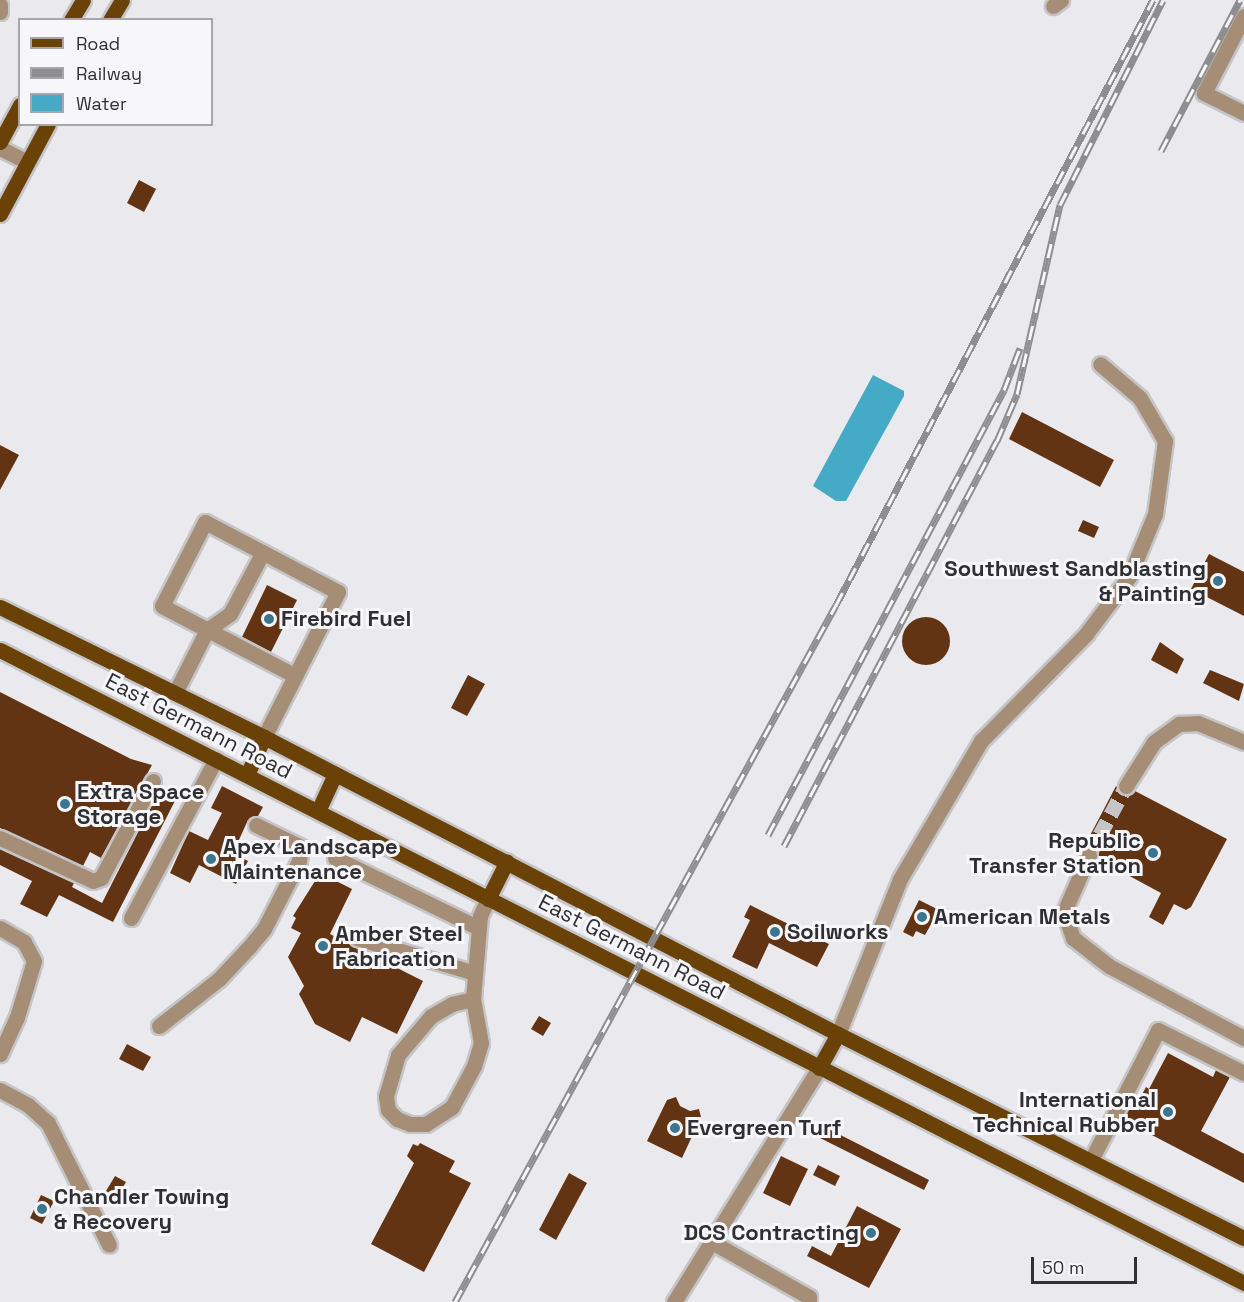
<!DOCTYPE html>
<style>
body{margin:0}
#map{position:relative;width:1244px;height:1302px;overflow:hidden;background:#eaeaee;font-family:"Space Grotesk",sans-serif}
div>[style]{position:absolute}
.water>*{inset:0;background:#44aac6}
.building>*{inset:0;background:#633413}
.round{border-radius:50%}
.minor-tunnel>*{height:15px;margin-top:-7.5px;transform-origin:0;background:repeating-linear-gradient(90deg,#c5c5c8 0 15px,transparent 0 23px)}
.roads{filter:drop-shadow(2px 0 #c5c5c8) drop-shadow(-2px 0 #c5c5c8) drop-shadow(0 2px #c5c5c8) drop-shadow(0 -2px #c5c5c8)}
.minor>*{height:15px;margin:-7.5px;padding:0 7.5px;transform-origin:7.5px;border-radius:7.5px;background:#a58e75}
.major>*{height:15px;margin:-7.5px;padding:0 7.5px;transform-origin:7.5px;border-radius:7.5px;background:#6a4208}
.rail>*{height:7px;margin-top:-3.5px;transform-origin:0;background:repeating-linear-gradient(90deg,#f7f7fb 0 14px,#8e8e91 0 28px);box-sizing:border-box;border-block:2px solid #8e8e91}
.dots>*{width:16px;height:16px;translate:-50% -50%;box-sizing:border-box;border:3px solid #f7f7fb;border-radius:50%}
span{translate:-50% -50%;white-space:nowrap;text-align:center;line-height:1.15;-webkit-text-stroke:6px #f7f7fb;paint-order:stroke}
.poi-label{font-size:22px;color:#303032;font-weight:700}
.right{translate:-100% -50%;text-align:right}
.left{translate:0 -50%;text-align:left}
.street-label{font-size:22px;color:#303032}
.legend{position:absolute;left:18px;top:18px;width:195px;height:108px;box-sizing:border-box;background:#f7f7fb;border:2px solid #a7a7ab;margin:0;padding:8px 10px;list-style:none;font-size:18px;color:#303032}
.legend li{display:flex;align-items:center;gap:12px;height:30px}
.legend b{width:30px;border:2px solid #a7a7ab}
.scale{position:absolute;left:1031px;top:1257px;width:106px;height:27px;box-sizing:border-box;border:3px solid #303032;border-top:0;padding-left:8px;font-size:18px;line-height:21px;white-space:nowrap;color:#303032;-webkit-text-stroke:4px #f7f7fb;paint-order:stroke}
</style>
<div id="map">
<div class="water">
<div style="clip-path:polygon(873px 375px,904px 391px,904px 396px,846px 501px,836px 501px,813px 486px)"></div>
</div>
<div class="building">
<div style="clip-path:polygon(139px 180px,156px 189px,144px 212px,127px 203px)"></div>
<div style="clip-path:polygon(1022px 412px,1114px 460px,1100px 487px,1009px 439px)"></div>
<div style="clip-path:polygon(0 445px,19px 455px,0 490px)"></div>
<div style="clip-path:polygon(1083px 520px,1099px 527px,1094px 538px,1078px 531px)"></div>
<div style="clip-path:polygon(1209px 554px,1244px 572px,1244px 616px,1191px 589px)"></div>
<div style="clip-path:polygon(267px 585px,297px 600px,271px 652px,242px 637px)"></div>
<div class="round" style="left:902px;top:617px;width:48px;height:48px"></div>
<div style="clip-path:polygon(1160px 642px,1184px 659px,1177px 674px,1151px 660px)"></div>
<div style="clip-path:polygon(1210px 670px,1244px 684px,1239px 701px,1203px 683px)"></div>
<div style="clip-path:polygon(468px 675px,485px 684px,467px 716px,451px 708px)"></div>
<div style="clip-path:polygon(0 692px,131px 759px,152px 765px,101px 858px,90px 852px,83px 866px,0 828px)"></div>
<div style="clip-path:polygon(222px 786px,263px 807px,258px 816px,248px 820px,233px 853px,248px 861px,236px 884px,199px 865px,190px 883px,170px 873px,189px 831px,208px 840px,222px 813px,211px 808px)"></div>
<div style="clip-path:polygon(1116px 786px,1121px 794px,1135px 791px,1227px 839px,1191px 907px,1186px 910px,1174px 904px,1163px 925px,1149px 917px,1161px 893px,1098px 859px,1093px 846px,1084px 847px)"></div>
<div style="clip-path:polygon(161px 787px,178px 795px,113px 922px,59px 895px,47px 917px,20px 904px,32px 881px,0 865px,0 849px,74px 883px,72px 887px,102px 903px)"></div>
<div style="clip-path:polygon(320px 873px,352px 889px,330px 934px,423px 981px,397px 1034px,362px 1017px,350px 1042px,315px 1024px,299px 994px,304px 986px,288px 957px,301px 933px,291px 928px,296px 918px,293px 916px)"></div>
<div style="clip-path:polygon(919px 900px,939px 910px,925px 935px,916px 931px,913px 937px,903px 932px)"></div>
<div style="clip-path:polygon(750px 905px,829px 944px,817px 967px,769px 943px,757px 969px,732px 957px,750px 920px,744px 917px)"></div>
<div style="clip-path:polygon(539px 1016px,551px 1023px,543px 1036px,531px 1029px)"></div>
<div style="clip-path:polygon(127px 1044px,151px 1057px,143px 1071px,119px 1059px)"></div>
<div style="clip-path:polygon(1168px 1053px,1213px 1077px,1216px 1070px,1230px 1077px,1201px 1131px,1244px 1154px,1244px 1183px,1123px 1120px,1132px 1102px,1137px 1104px,1146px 1087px,1149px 1089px)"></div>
<div style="clip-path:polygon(676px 1097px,680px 1106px,690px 1111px,699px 1109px,701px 1117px,682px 1158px,647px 1141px,667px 1100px)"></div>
<div style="clip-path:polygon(811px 1120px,929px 1180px,924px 1190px,806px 1131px)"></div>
<div style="clip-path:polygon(420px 1143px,455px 1161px,449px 1172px,471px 1183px,424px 1272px,371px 1244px,414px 1163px,407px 1156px,413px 1144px,418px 1146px)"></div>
<div style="clip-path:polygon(781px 1156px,808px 1169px,790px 1206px,763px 1193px)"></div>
<div style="clip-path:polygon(818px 1165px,840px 1176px,835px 1186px,813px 1175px)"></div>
<div style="clip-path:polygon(569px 1173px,587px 1183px,556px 1240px,539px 1230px)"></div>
<div style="clip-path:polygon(115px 1176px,126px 1182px,114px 1202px,103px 1196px)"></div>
<div style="clip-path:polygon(41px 1195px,54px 1201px,42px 1224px,30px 1218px)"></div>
<div style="clip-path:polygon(857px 1206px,901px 1229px,869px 1288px,807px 1256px,812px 1246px,831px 1256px)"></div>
</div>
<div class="minor-tunnel">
<div style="left:1089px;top:855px;width:78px;rotate:-61.8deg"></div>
</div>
<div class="roads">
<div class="minor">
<div style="left:0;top:5px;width:7px;rotate:90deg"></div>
<div style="left:1053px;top:6px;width:10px;rotate:-37deg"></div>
<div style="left:1244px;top:16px;width:87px;rotate:117.5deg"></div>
<div style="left:1204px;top:93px;width:45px;rotate:26.6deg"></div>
<div style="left:0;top:148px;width:30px;rotate:27deg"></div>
<div style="left:175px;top:693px;width:71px;rotate:-63.1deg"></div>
<div style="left:207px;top:630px;width:28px;rotate:-35deg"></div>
<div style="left:230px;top:614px;width:70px;rotate:-62deg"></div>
<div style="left:264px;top:737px;width:163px;rotate:-63deg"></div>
<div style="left:338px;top:592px;width:150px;rotate:-152.2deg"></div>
<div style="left:205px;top:522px;width:94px;rotate:117.1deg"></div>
<div style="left:162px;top:606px;width:149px;rotate:27.6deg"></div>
<div style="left:1126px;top:786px;width:52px;rotate:-57.5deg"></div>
<div style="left:1154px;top:742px;width:31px;rotate:-36deg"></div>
<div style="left:1179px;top:724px;width:19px;rotate:-3deg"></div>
<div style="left:1198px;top:723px;width:50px;rotate:22.4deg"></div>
<div style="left:0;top:838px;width:102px;rotate:24.8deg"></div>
<div style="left:93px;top:881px;width:9px;rotate:-21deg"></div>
<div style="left:101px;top:878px;width:110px;rotate:-61.8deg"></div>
<div style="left:1089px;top:855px;width:62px;rotate:113.7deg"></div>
<div style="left:1064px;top:912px;width:28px;rotate:71deg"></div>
<div style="left:1073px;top:938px;width:46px;rotate:37.9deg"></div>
<div style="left:1109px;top:966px;width:153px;rotate:28.1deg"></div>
<div style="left:335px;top:858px;width:160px;rotate:25.9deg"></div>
<div style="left:131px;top:918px;width:180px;rotate:-61.9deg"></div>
<div style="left:0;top:928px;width:28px;rotate:30deg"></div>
<div style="left:24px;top:942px;width:21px;rotate:62deg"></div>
<div style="left:34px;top:961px;width:59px;rotate:106.9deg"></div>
<div style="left:17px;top:1017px;width:41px;rotate:114.7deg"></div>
<div style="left:357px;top:938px;width:123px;rotate:16.5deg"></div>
<div style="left:473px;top:999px;width:22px;rotate:167deg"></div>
<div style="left:452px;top:1004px;width:24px;rotate:150deg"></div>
<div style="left:431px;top:1016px;width:51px;rotate:130.2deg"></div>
<div style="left:398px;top:1055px;width:43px;rotate:106.3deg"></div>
<div style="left:386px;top:1096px;width:14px;rotate:82deg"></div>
<div style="left:388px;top:1110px;width:13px;rotate:45deg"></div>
<div style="left:397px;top:1119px;width:14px;rotate:21deg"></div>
<div style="left:410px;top:1124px;width:16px"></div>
<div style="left:426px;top:1124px;width:31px;rotate:-33deg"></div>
<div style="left:452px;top:1107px;width:47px;rotate:-61.8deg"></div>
<div style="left:474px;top:1066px;width:24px;rotate:-73deg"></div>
<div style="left:481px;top:1043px;width:45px;rotate:-100.3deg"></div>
<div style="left:473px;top:999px;width:83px;rotate:-85.2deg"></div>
<div style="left:480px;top:916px;width:19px;rotate:-65deg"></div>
<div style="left:159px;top:1026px;width:76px;rotate:-38.1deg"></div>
<div style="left:219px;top:979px;width:44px;rotate:-46.8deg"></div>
<div style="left:249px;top:947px;width:23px;rotate:-50deg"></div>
<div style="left:264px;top:929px;width:76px;rotate:-62.8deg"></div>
<div style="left:299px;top:861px;width:14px;rotate:-82deg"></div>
<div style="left:301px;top:847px;width:50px;rotate:-153.9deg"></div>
<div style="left:838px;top:1034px;width:167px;rotate:-68.2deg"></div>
<div style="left:900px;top:879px;width:160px;rotate:-59.6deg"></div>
<div style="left:981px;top:741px;width:150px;rotate:-45.5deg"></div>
<div style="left:1086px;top:634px;width:71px;rotate:-53deg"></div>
<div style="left:1129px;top:577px;width:68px;rotate:-67.6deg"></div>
<div style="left:1155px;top:514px;width:74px;rotate:-82.2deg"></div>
<div style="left:1165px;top:441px;width:50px;rotate:-120.2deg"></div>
<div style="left:1140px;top:398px;width:52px;rotate:-139.6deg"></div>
<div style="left:0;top:1090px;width:32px;rotate:28deg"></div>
<div style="left:28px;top:1105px;width:27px;rotate:42deg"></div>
<div style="left:48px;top:1123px;width:136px;rotate:63.4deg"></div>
<div style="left:1091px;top:1160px;width:146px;rotate:-62.7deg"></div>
<div style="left:1158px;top:1030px;width:96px;rotate:26.6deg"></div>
<div style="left:710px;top:1241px;width:114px;rotate:29.5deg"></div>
<div style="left:809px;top:1297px;width:5px;rotate:90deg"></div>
<div style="left:674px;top:1302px;width:275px;rotate:-58.2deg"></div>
</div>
<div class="major">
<div style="left:71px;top:20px;width:23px;rotate:-59deg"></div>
<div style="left:110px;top:20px;width:23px;rotate:-59deg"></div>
<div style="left:0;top:142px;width:42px;rotate:-61.6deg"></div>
<div style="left:0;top:214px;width:102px;rotate:-61.9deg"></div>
<div style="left:0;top:607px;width:294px;rotate:26.2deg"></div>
<div style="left:264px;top:737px;width:646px;rotate:27.36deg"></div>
<div style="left:838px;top:1034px;width:454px;rotate:26.7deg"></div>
<div style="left:0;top:650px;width:1396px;rotate:26.97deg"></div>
<div style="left:247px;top:775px;width:42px;rotate:-65.9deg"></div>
<div style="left:318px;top:811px;width:41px;rotate:-65.3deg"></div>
<div style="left:488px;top:899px;width:42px;rotate:-63.4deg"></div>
<div style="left:819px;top:1068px;width:39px;rotate:-61deg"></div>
</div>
</div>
<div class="rail">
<div style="left:1161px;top:151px;width:170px;rotate:-62.4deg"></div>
<div style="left:768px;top:835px;width:504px;rotate:-62.06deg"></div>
<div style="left:1004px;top:390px;width:45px;rotate:-69.1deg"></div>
<div style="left:784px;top:846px;width:458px;rotate:-62.3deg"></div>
<div style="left:997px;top:441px;width:51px;rotate:-66.9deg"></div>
<div style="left:1017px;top:394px;width:194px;rotate:-77.2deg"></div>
<div style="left:1060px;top:205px;width:229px;rotate:-63.3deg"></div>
<div style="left:455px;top:1302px;width:794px;rotate:-61.34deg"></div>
<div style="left:836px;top:605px;width:683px;rotate:-62.35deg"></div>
</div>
<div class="dots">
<div style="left:1218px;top:581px;background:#3b768e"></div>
<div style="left:269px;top:619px;background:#3b768e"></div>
<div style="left:65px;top:804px;background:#3b768e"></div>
<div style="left:1153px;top:853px;background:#3b768e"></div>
<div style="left:211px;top:859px;background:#3b768e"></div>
<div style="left:922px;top:917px;background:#3b768e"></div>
<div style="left:775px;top:932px;background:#3b768e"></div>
<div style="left:323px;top:946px;background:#3b768e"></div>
<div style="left:1168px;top:1112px;background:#3b768e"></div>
<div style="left:675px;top:1128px;background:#3b768e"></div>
<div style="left:42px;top:1209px;background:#3b768e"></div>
<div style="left:871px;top:1233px;background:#3b768e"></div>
</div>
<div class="poi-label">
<span class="right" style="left:1206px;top:581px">Southwest Sandblasting<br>&amp; Painting</span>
<span class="left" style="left:281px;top:619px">Firebird Fuel</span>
<span class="left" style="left:77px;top:804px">Extra Space<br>Storage</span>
<span class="right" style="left:1141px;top:853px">Republic<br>Transfer Station</span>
<span class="left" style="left:223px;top:859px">Apex Landscape<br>Maintenance</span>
<span class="left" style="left:934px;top:917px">American Metals</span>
<span class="left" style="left:787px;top:932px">Soilworks</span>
<span class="left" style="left:335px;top:946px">Amber Steel<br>Fabrication</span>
<span class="right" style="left:1156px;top:1112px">International<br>Technical Rubber</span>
<span class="left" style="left:687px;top:1128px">Evergreen Turf</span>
<span class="left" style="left:54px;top:1209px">Chandler Towing<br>&amp; Recovery</span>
<span class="right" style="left:859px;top:1233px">DCS Contracting</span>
</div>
<div class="street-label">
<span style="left:199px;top:726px;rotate:27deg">East Germann Road</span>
<span style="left:632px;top:947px;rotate:27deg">East Germann Road</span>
</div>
<ul class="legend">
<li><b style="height:8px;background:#6a4208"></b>Road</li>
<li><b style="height:8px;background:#8e8e91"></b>Railway</li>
<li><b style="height:16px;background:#44aac6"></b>Water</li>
</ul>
<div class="scale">50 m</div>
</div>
